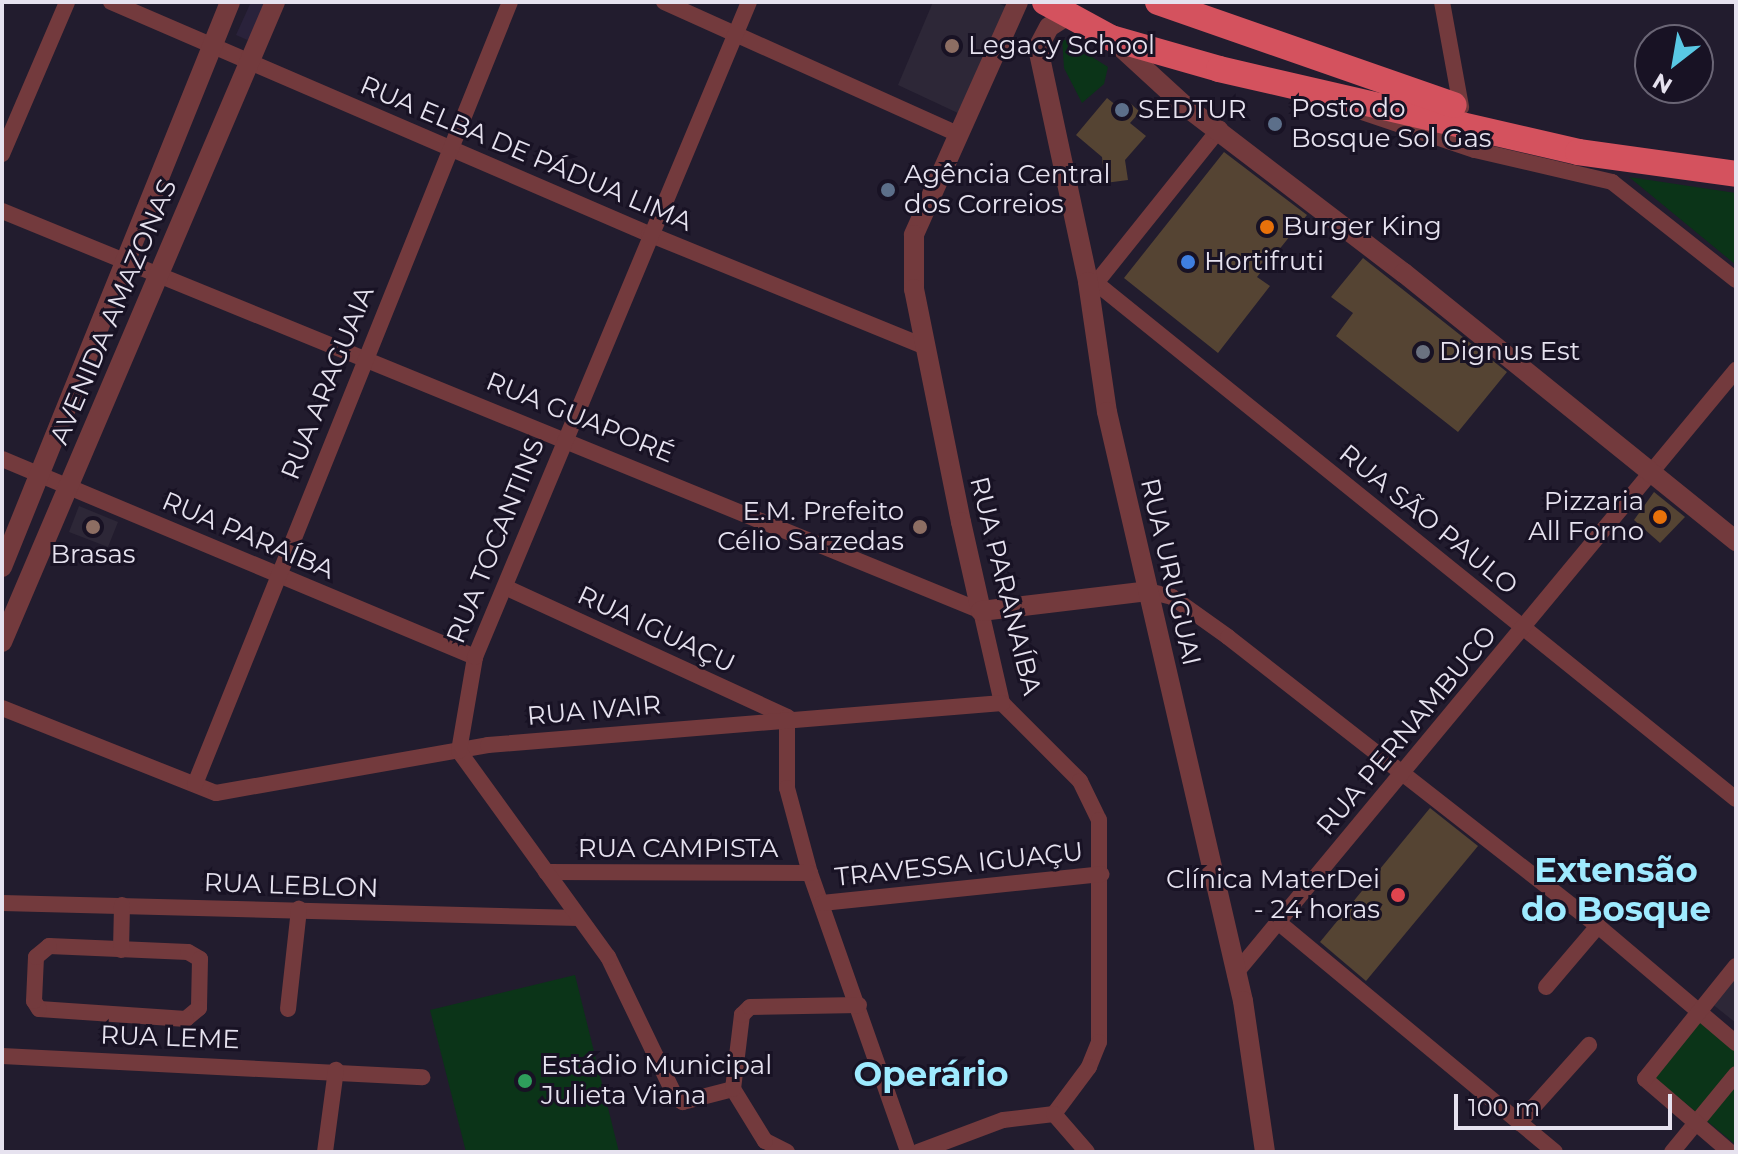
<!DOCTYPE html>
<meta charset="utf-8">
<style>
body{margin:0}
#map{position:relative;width:1738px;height:1154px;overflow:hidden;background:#221c2e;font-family:Montserrat,sans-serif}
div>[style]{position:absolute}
.built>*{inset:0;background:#2a223b}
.education>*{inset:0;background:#2d2737}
.green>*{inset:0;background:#0b3418}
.building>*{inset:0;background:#543}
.minor>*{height:16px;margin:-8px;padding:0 8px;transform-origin:8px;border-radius:8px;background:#733a3d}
.tertiary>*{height:20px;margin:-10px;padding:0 10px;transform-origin:10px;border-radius:10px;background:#733a3d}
.trunk>*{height:26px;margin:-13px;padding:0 13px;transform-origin:13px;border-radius:13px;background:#d4525e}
.dots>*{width:22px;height:22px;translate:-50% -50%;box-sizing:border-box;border:4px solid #181224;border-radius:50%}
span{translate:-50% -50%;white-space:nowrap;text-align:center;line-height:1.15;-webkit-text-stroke:6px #181224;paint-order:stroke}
.poi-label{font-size:26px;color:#e6e2ef}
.left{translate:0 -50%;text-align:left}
.right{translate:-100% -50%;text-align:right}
.street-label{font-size:26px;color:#e6e2ef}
.district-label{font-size:34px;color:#9eeaff;font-weight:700}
.frame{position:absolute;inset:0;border:4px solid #e6e2ef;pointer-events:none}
.north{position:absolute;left:1634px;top:24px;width:80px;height:80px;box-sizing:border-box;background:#181224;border:2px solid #6a6575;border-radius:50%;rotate:211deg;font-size:22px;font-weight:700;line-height:32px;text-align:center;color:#e6e2ef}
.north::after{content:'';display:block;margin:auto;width:28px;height:36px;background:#59c8e4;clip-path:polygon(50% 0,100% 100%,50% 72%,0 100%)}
.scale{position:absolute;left:1454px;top:1094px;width:218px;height:36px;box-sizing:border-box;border:4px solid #e6e2ef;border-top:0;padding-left:10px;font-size:24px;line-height:28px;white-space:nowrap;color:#e6e2ef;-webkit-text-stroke:6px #181224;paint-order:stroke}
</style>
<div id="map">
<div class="built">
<div style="clip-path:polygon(251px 2px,269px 2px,252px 42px,236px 35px)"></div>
</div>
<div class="education">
<div style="clip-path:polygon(933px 2px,995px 2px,1009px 8px,960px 114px,898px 85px)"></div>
<div style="clip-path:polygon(79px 506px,118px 522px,108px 547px,69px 532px)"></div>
<div style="clip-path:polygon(1736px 972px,1736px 1023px,1711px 1003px)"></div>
</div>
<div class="green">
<div style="clip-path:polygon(1062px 38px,1108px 67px,1104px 84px,1082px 103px,1064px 68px)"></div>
<div style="clip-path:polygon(1629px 177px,1736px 193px,1736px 265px)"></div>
<div style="clip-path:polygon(575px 975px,619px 1152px,466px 1152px,430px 1010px)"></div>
<div style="clip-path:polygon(1695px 1018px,1736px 1051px,1736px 1145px,1650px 1074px)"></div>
</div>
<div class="building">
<div style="clip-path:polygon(1107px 98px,1122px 110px,1129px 102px,1140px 112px,1130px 123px,1146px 136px,1125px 160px,1128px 180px,1105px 183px,1102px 157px,1076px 135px)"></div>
<div style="clip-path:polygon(1224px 152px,1307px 215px,1257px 277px,1270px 286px,1218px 353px,1124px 278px)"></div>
<div style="clip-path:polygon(1363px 258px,1507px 372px,1458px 432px,1336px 336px,1353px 313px,1331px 297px)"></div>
<div style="clip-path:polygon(1654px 492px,1685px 517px,1660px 543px,1634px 520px)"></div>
<div style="clip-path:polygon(1430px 808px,1478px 846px,1366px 981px,1320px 942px)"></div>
</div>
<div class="minor">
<div style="left:111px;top:2px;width:586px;rotate:23.33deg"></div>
<div style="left:649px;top:234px;width:297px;rotate:22.2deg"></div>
<div style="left:664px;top:2px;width:322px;rotate:24.2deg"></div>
<div style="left:1442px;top:2px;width:107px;rotate:79.7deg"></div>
<div style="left:1347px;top:107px;width:135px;rotate:18.6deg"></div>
<div style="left:1475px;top:150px;width:141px;rotate:13.1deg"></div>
<div style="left:1612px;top:182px;width:158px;rotate:38.3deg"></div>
<div style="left:2px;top:154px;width:165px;rotate:-66.8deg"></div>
<div style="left:2px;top:211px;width:1058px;rotate:22.22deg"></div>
<div style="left:981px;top:611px;width:94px;rotate:77.1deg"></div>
<div style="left:1002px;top:703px;width:110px;rotate:45deg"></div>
<div style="left:1080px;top:781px;width:43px;rotate:64deg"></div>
<div style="left:1099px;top:820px;width:222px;rotate:90deg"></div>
<div style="left:1099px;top:1042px;width:27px;rotate:112deg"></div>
<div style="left:1089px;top:1067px;width:59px;rotate:126.7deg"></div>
<div style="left:1054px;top:1114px;width:51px;rotate:173.3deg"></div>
<div style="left:1003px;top:1120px;width:91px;rotate:159.4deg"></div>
<div style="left:1088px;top:282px;width:8px;rotate:7deg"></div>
<div style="left:1096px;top:283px;width:822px;rotate:38.88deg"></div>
<div style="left:1096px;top:283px;width:198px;rotate:-51.3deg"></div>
<div style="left:2px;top:459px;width:513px;rotate:22.71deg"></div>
<div style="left:505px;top:587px;width:311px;rotate:24.7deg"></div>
<div style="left:787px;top:717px;width:71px;rotate:90deg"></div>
<div style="left:787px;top:788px;width:88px;rotate:74.9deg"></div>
<div style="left:810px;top:873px;width:296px;rotate:70.6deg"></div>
<div style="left:1148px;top:591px;width:25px;rotate:14deg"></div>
<div style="left:1172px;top:597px;width:69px;rotate:35.5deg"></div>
<div style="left:1228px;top:637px;width:469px;rotate:38deg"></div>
<div style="left:1598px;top:926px;width:181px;rotate:40.3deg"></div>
<div style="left:2px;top:708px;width:230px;rotate:21.7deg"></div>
<div style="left:216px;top:793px;width:276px;rotate:-10deg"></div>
<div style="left:488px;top:745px;width:516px;rotate:-4.67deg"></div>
<div style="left:195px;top:784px;width:843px;rotate:-68.06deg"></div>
<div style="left:546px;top:872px;width:264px;rotate:0.2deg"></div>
<div style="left:2px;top:903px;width:577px;rotate:1.49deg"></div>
<div style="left:822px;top:903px;width:281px;rotate:-5.9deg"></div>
<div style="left:1278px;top:922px;width:360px;rotate:39.7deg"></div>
<div style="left:49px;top:946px;width:139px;rotate:2.5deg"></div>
<div style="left:188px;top:952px;width:14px;rotate:30deg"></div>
<div style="left:200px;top:959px;width:49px;rotate:91.2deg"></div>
<div style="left:199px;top:1008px;width:17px;rotate:140deg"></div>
<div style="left:186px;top:1019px;width:147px;rotate:-176.1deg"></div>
<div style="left:39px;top:1009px;width:9px;rotate:-122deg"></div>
<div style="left:34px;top:1001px;width:44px;rotate:-87.4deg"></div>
<div style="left:36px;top:957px;width:17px;rotate:-40deg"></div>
<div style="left:121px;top:950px;width:45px;rotate:-88.7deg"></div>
<div style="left:1235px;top:974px;width:785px;rotate:-50.33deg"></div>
<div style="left:1546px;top:987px;width:80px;rotate:-49.6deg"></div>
<div style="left:288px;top:1009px;width:101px;rotate:-83.7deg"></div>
<div style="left:2px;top:1056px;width:421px;rotate:2.9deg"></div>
<div style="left:733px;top:1089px;width:52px;rotate:165.4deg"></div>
<div style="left:683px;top:1102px;width:8px;rotate:-150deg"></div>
<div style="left:676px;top:1098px;width:157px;rotate:-115.7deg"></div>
<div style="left:608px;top:957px;width:254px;rotate:-125.9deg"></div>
<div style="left:459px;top:751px;width:95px;rotate:-80.3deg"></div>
<div style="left:475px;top:657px;width:710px;rotate:-67.3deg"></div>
<div style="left:1054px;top:1114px;width:50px;rotate:49deg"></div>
<div style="left:1519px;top:1123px;width:105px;rotate:-48.1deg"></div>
<div style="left:325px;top:1152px;width:83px;rotate:-82.4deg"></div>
<div style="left:787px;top:1152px;width:25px;rotate:-153deg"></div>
<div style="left:765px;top:1141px;width:61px;rotate:-121.6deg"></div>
<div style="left:733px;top:1089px;width:75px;rotate:-83.1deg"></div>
<div style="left:742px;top:1015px;width:11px;rotate:-45deg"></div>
<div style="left:750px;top:1007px;width:109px;rotate:-1.1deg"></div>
<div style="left:1672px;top:1152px;width:101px;rotate:-50.6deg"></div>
<div style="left:1730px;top:1152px;width:112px;rotate:-139.3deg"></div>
<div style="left:1645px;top:1079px;width:145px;rotate:-51.2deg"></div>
</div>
<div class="tertiary">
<div style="left:1018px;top:2px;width:255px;rotate:114.1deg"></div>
<div style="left:914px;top:235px;width:54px;rotate:90deg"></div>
<div style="left:914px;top:289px;width:238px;rotate:78.6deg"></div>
<div style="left:961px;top:522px;width:91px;rotate:77.3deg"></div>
<div style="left:981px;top:611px;width:168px;rotate:-6.8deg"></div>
<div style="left:1068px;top:15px;width:22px;rotate:148deg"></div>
<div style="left:1049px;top:27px;width:24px;rotate:118deg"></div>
<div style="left:1038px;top:48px;width:239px;rotate:77.9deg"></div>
<div style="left:1088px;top:282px;width:131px;rotate:81.7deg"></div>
<div style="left:1107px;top:412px;width:604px;rotate:77deg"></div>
<div style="left:1243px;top:1001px;width:153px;rotate:81.7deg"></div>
<div style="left:1113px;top:40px;width:96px;rotate:42.5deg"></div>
<div style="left:1184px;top:105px;width:277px;rotate:37.4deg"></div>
<div style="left:1404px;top:273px;width:427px;rotate:38.9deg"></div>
<div style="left:2px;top:567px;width:609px;rotate:-68.02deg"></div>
<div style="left:2px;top:642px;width:696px;rotate:-66.9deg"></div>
</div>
<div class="trunk">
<div style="left:1045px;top:2px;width:75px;rotate:28.6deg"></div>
<div style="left:1111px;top:38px;width:112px;rotate:16deg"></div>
<div style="left:1219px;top:69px;width:368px;rotate:13deg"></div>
<div style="left:1578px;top:152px;width:160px;rotate:7.9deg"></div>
<div style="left:1158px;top:2px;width:313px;rotate:19.2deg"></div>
</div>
<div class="dots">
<div style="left:952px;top:46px;background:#8d6e63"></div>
<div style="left:1122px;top:110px;background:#5c6f8a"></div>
<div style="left:1275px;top:124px;background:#5c6f8a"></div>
<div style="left:888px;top:190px;background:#5c6f8a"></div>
<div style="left:1267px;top:227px;background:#e8710a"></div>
<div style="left:1188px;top:262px;background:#3f7fe0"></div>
<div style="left:1423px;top:352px;background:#6b7280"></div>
<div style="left:1660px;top:517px;background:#e8710a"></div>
<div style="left:93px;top:527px;background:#8d6e63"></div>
<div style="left:920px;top:527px;background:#8d6e63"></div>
<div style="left:1398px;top:895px;background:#e0444e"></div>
<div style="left:525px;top:1081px;background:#2e9e5b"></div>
</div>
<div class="poi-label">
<span class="left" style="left:968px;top:46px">Legacy School</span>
<span class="left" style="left:1291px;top:124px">Posto do<br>Bosque Sol Gas</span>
<span class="left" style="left:1138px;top:110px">SEDTUR</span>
<span class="left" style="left:904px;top:190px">Agência Central<br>dos Correios</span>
<span class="left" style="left:1283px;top:227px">Burger King</span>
<span class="left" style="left:1204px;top:262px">Hortifruti</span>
<span class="left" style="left:1439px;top:352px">Dignus Est</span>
<span class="right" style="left:1644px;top:517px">Pizzaria<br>All Forno</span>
<span class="right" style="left:904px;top:527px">E.M. Prefeito<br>Célio Sarzedas</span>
<span style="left:93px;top:555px">Brasas</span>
<span class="right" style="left:1380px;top:895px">Clínica MaterDei<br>- 24 horas</span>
<span class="left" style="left:541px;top:1081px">Estádio Municipal<br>Julieta Viana</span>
</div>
<div class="street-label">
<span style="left:526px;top:154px;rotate:23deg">RUA ELBA DE PÁDUA LIMA</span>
<span style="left:114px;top:312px;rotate:-67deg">AVENIDA AMAZONAS</span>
<span style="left:328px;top:383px;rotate:-68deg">RUA ARAGUAIA</span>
<span style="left:580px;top:418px;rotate:22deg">RUA GUAPORÉ</span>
<span style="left:1428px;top:520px;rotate:39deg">RUA SÃO PAULO</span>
<span style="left:248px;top:536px;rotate:23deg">RUA PARAÍBA</span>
<span style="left:496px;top:541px;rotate:-68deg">RUA TOCANTINS</span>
<span style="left:1170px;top:572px;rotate:77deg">RUA URUGUAI</span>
<span style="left:1005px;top:586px;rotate:76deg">RUA PARANAÍBA</span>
<span style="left:656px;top:630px;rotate:25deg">RUA IGUAÇU</span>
<span style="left:594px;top:711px;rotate:-5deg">RUA IVAIR</span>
<span style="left:1407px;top:731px;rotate:-50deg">RUA PERNAMBUCO</span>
<span style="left:678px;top:849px">RUA CAMPISTA</span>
<span style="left:959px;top:865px;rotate:-6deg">TRAVESSA IGUAÇU</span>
<span style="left:291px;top:886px;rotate:2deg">RUA LEBLON</span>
<span style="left:170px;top:1038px;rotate:2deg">RUA LEME</span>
</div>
<div class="district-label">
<span style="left:1616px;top:890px">Extensão<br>do Bosque</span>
<span style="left:931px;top:1075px">Operário</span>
</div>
<div class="frame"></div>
<div class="north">N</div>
<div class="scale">100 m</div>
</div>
